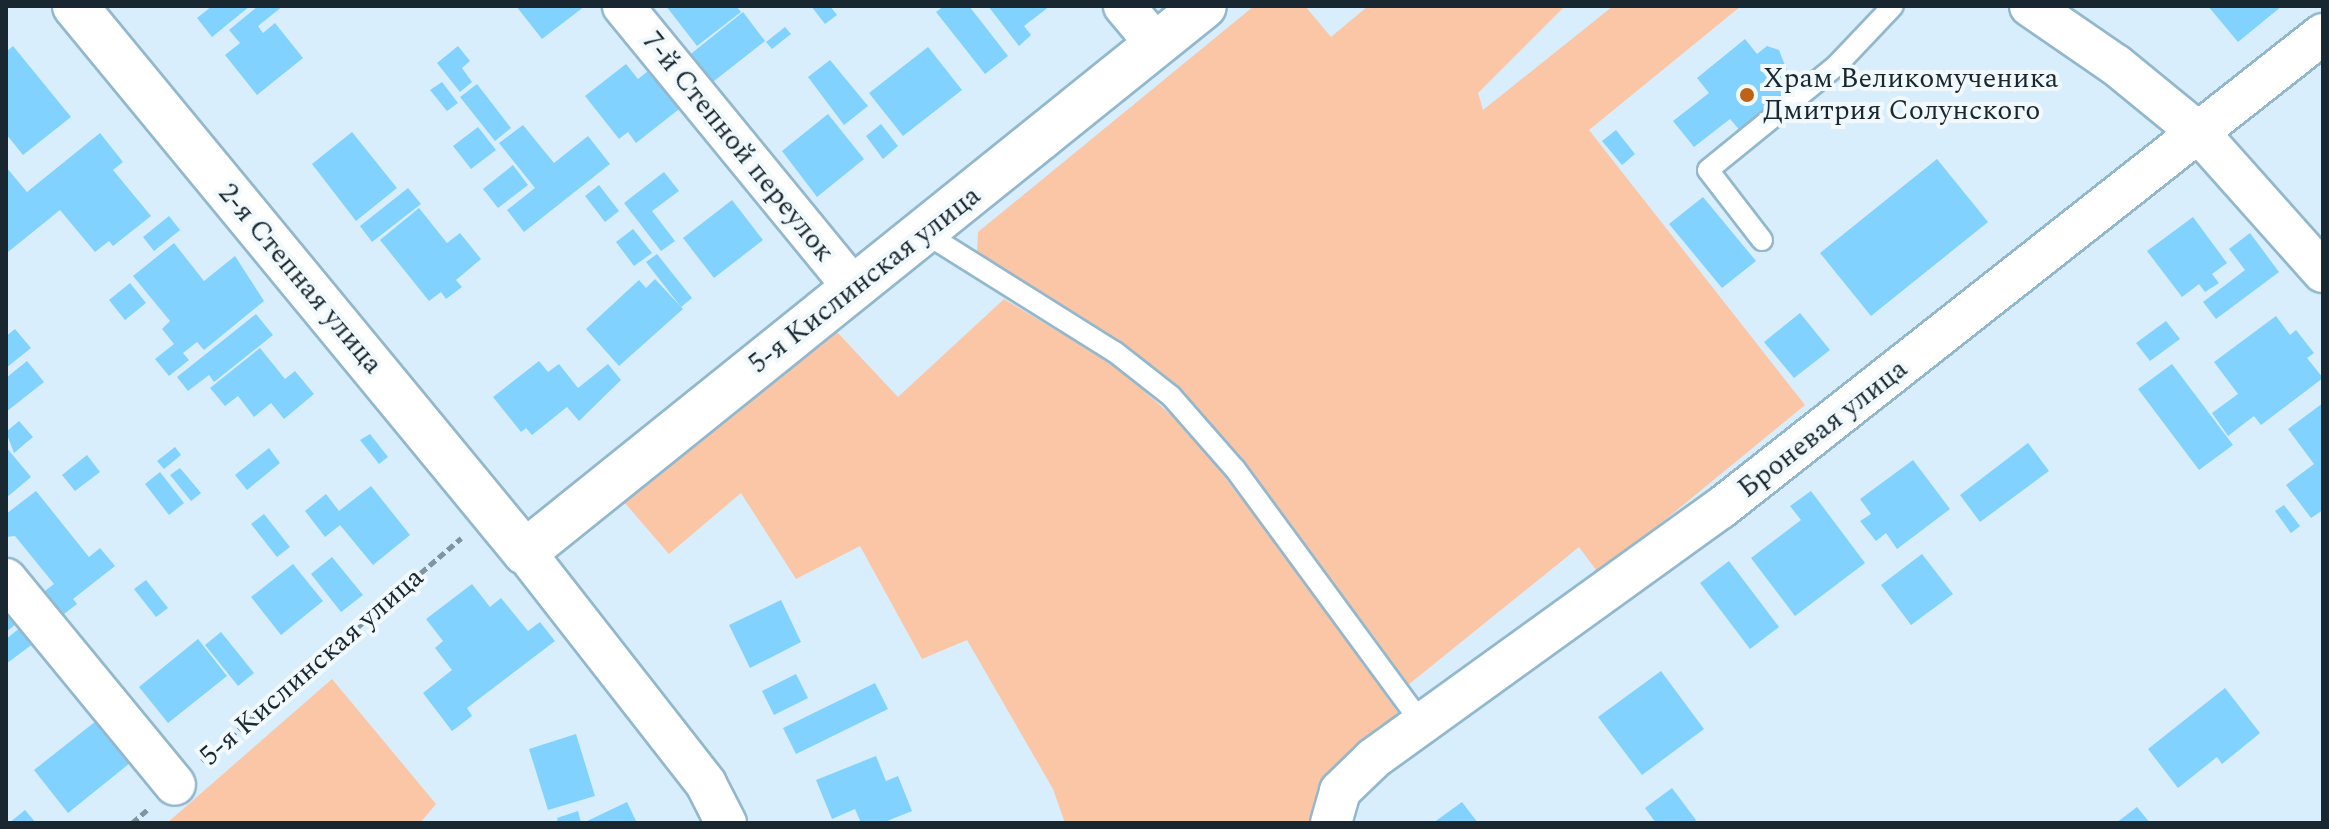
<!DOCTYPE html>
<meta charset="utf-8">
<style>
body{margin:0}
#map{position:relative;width:2329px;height:829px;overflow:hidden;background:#d8eefc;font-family:Spectral,serif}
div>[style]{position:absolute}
.green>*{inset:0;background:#fac6a6}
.building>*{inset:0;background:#81d2fe}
.path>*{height:5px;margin-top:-2.5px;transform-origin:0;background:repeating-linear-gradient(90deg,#80939e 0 8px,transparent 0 12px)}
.roads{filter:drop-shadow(2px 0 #93b8cd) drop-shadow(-2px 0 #93b8cd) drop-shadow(0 2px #93b8cd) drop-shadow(0 -2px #93b8cd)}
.service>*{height:20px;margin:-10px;padding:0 10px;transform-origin:10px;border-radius:10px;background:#fff}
.minor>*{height:40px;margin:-20px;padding:0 20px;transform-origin:20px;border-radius:20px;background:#fff}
.tertiary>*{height:44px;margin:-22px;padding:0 22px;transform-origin:22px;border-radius:22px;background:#fff}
.dots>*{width:22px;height:22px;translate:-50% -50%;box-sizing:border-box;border:4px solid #f1f9fd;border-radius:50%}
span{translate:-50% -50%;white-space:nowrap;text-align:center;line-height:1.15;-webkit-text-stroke:8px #f1f9fd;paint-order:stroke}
.poi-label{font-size:28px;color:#192830}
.left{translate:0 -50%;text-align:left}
.street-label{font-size:28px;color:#192830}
.frame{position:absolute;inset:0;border:8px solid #192830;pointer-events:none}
</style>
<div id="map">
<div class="green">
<div style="clip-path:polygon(1254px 6px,1305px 6px,1331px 37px,1368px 6px,1565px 6px,1478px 93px,1483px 110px,1613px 6px,1741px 6px,1589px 130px,1805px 405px,1599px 574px,1579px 547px,1408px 685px,1247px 466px,1182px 392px,977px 252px,978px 232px)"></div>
<div style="clip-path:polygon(1004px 299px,1115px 365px,1189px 431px,1339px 625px,1400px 716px,1323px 823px,1065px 823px,1053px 789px,967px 640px,922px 659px,860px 546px,796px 579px,741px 493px,669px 554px,624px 502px,712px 420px,836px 331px,898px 397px)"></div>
<div style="clip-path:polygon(332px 679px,436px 804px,420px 823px,167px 823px)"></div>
</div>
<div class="building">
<div style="clip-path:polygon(212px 6px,250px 6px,212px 37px,197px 18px)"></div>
<div style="clip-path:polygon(258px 6px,283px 6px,258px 26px,263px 33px,275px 23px,303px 58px,257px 95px,225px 55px,240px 43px,229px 30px)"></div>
<div style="clip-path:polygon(516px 6px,585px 6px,542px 39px)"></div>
<div style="clip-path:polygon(666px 6px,736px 6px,741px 12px,697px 46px)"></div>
<div style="clip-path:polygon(811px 6px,830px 6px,837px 15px,825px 24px)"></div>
<div style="clip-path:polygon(944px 6px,969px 6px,1008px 56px,985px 74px,936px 12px)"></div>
<div style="clip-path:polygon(988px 6px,1050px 6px,1024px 26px,1031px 35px,1019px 46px)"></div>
<div style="clip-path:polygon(2208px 6px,2282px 6px,2238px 42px)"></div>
<div style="clip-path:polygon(743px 12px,765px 41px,709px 85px,687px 57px)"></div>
<div style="clip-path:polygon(785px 27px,791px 34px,772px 49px,766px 42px)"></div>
<div style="clip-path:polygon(1745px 39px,1757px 54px,1767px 46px,1779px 50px,1788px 73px,1777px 82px,1788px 97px,1742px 133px,1730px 119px,1694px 147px,1673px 121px,1709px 93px,1697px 78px)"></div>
<div style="clip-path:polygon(13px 46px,71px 117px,23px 155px,6px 134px,6px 52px)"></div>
<div style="clip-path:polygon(458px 46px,470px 61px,462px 68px,472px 82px,460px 92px,437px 63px)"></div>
<div style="clip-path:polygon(928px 47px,962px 90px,903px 136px,869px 93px)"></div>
<div style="clip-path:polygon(830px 60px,868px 106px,844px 125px,808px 77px)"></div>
<div style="clip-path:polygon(626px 64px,638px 79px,653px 67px,683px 106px,636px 143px,628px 132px,619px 139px,585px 96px)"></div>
<div style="clip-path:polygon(442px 82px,458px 103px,447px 111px,430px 90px)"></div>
<div style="clip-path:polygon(477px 84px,511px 128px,495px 141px,460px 97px)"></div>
<div style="clip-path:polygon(828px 114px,864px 159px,817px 197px,782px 151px)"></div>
<div style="clip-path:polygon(881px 124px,898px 146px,883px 159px,866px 136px)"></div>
<div style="clip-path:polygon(523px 125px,554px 163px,588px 136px,610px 164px,524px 232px,507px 210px,535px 188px,499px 143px)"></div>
<div style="clip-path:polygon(478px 127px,496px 150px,471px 169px,453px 146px)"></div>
<div style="clip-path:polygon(1616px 130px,1635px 154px,1622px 165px,1602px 141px)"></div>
<div style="clip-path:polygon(352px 132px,397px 188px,356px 221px,312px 164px)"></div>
<div style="clip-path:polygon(100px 133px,123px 162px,113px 170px,151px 216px,113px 246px,109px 241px,95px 252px,60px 210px,8px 252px,6px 167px,27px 192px)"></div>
<div style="clip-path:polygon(1937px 159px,1988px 222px,1871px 316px,1820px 253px)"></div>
<div style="clip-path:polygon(513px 165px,528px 185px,498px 208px,483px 189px)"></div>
<div style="clip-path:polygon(664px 172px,679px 191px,652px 211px,675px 241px,661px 251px,624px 203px)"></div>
<div style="clip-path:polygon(599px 185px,619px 211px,605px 222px,585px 196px)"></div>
<div style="clip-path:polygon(408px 188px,421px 204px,372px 242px,360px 226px)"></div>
<div style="clip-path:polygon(1703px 197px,1756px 261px,1722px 288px,1669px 224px)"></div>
<div style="clip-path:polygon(732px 200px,763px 240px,714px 278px,683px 238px)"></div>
<div style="clip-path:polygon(419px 208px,447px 243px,460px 233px,481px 259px,456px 280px,462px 287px,446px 299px,441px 292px,429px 301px,380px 240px)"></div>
<div style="clip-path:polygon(169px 216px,180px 230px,154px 251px,143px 237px)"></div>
<div style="clip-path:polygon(2193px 217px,2227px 263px,2212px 274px,2219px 283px,2205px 292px,2199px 284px,2182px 297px,2147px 251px)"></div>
<div style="clip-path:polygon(633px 229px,652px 253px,634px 266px,616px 242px)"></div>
<div style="clip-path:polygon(2250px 233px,2279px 272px,2216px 319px,2203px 302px,2245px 270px,2229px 249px)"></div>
<div style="clip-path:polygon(174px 243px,204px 281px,235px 256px,264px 301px,204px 350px,197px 342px,183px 353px,189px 360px,169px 376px,155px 359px,174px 344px,162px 329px,170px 321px,133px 276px)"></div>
<div style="clip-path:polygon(657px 254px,692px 298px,681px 307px,646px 262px)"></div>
<div style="clip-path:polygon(655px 279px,683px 309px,619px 366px,586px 329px,639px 280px,646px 288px)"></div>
<div style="clip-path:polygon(130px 283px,146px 303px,125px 320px,109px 300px)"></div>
<div style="clip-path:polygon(1800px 313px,1830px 350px,1794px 378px,1764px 342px)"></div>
<div style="clip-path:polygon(256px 314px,273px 335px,214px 382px,209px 375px,188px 391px,177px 377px)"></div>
<div style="clip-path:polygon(2276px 316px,2290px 335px,2296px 330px,2314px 353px,2307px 358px,2323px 378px,2261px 425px,2254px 416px,2228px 436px,2212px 413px,2238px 394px,2214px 362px)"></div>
<div style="clip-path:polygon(2166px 321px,2180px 339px,2150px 361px,2136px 343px)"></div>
<div style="clip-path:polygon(15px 329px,31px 348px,6px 368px,6px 336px)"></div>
<div style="clip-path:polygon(260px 348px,285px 379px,295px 371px,314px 394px,284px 419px,271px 403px,254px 417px,238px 396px,225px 406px,210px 388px)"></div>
<div style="clip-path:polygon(27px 361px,44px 382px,6px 412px,6px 378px)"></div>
<div style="clip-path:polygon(539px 361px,548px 372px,559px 364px,578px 388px,608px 364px,621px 380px,579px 421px,567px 407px,532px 435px,526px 428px,521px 432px,493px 397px)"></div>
<div style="clip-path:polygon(2172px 364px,2233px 445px,2199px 470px,2138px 389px)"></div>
<div style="clip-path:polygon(2323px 403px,2323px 510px,2311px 518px,2286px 485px,2314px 464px,2288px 429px)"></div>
<div style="clip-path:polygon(19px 421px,33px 437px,14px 453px,6px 432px)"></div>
<div style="clip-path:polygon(370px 434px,388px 457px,379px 464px,360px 440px)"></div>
<div style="clip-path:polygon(2028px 443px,2049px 471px,1980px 522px,1960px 495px)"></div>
<div style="clip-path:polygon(6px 447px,31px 477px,6px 498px)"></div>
<div style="clip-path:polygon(175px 447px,181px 455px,164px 469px,157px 461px)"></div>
<div style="clip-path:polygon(269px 448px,280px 463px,247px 490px,235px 475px)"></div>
<div style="clip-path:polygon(87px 455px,100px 472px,75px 491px,62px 475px)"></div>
<div style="clip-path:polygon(1913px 460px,1950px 509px,1897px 549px,1886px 533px,1876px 541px,1860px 521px,1871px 514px,1860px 499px)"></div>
<div style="clip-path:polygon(180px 468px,201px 493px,191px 501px,170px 475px)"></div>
<div style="clip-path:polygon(160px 472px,184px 503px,169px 515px,145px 484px)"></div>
<div style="clip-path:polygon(371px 486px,410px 535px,373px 565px,340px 525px,325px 537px,305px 511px,326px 494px,339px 511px)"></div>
<div style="clip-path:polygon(36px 491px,89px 557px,100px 548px,115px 566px,73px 599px,77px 604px,60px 617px,41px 594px,54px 584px,15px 536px,6px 537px,6px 514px)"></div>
<div style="clip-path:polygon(1811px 491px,1865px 563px,1795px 616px,1751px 558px,1801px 520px,1790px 506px)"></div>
<div style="clip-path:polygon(2284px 505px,2300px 526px,2291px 533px,2275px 511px)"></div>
<div style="clip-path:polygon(264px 514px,290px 547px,277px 557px,251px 524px)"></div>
<div style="clip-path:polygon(1922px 554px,1953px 594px,1911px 625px,1881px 585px)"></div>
<div style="clip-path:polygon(332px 557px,363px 595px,341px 612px,311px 574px)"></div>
<div style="clip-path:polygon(1729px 561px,1779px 627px,1750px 649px,1700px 583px)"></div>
<div style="clip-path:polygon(293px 564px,323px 601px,281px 635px,251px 597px)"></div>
<div style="clip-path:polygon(146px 580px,168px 608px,156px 617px,134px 589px)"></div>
<div style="clip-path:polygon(472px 584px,490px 607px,501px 598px,528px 631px,540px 622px,555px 641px,467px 708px,472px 716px,452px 731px,423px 693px,452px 670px,435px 648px,443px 641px,426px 619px)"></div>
<div style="clip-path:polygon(781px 600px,801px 642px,750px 668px,729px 625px)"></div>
<div style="clip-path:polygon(6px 611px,16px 624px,6px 632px)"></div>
<div style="clip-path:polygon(21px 627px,34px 643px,6px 664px,6px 639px)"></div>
<div style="clip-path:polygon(221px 632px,254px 673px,238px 686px,205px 645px)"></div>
<div style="clip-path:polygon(198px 639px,227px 676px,168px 723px,139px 687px)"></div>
<div style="clip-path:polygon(1661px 671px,1704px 729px,1642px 775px,1598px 717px)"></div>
<div style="clip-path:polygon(796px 674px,808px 698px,774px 715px,762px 691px)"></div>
<div style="clip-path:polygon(875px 683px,888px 709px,796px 754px,783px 728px)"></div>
<div style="clip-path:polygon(2225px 688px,2260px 733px,2222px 764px,2217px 757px,2178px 788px,2148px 749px)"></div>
<div style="clip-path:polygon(96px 721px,130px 763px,68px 813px,34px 770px)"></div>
<div style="clip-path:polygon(576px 734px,595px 796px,548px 810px,529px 749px)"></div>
<div style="clip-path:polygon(876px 756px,886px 781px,898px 776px,912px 811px,882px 823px,861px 823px,855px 809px,832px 819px,816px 780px)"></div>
<div style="clip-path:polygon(1672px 788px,1696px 820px,1693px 823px,1656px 823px,1645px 808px)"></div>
<div style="clip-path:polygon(627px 802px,637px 823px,583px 823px)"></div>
<div style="clip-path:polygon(1462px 802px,1478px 823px,1433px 823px)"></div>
<div style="clip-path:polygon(2137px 807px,2150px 823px,2116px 823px)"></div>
<div style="clip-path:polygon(25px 810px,36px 823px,9px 823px)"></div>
<div style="clip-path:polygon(578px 811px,581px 823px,558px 823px,557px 818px)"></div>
</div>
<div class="path">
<div style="left:202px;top:761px;width:342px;rotate:-40.7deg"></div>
<div style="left:132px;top:823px;width:20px;rotate:-41deg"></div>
</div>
<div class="roads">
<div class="service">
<div style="left:925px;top:233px;width:224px;rotate:32.1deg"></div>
<div style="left:1115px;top:352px;width:71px;rotate:38.2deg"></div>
<div style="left:1171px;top:396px;width:97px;rotate:48.8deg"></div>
<div style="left:1235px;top:469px;width:314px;rotate:53.7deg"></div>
<div style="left:1762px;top:240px;width:88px;rotate:-127.6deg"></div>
<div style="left:1708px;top:170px;width:166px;rotate:-39.1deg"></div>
<div style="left:1837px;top:65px;width:81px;rotate:-46.5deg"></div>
</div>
<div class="minor">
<div style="left:623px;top:6px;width:365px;rotate:50.7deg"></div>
<div style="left:1124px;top:6px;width:50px;rotate:49.9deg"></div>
<div style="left:2030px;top:6px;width:104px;rotate:34.5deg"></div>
<div style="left:2116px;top:65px;width:107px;rotate:39.3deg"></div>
<div style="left:2199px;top:133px;width:186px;rotate:48.3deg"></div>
<div style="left:525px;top:552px;width:294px;rotate:52deg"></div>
<div style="left:706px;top:784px;width:44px;rotate:62.9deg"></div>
<div style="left:6px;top:579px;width:266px;rotate:50.6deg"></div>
<div style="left:1331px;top:823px;width:33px;rotate:-74deg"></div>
<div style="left:1340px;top:791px;width:47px;rotate:-44.1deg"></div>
<div style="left:1374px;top:758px;width:428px;rotate:-35.8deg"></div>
<div style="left:1721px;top:508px;width:766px;rotate:-38.22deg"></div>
</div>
<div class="tertiary">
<div style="left:75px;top:6px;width:708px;rotate:50.51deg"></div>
<div style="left:525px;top:552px;width:871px;rotate:-38.8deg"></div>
</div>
</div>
<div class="dots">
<div style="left:1747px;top:95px;background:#bf6214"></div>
</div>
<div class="poi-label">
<span class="left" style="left:1763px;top:95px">Храм Великомученика<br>Дмитрия Солунского</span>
</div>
<div class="street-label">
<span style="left:738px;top:147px;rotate:51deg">7-й Степной переулок</span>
<span style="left:300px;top:279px;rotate:50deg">2-я Степная улица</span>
<span style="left:865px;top:280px;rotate:-38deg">5-я Кислинская улица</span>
<span style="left:1823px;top:429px;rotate:-38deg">Броневая улица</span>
<span style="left:312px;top:667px;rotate:-41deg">5-я Кислинская улица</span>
</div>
<div class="frame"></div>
</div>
